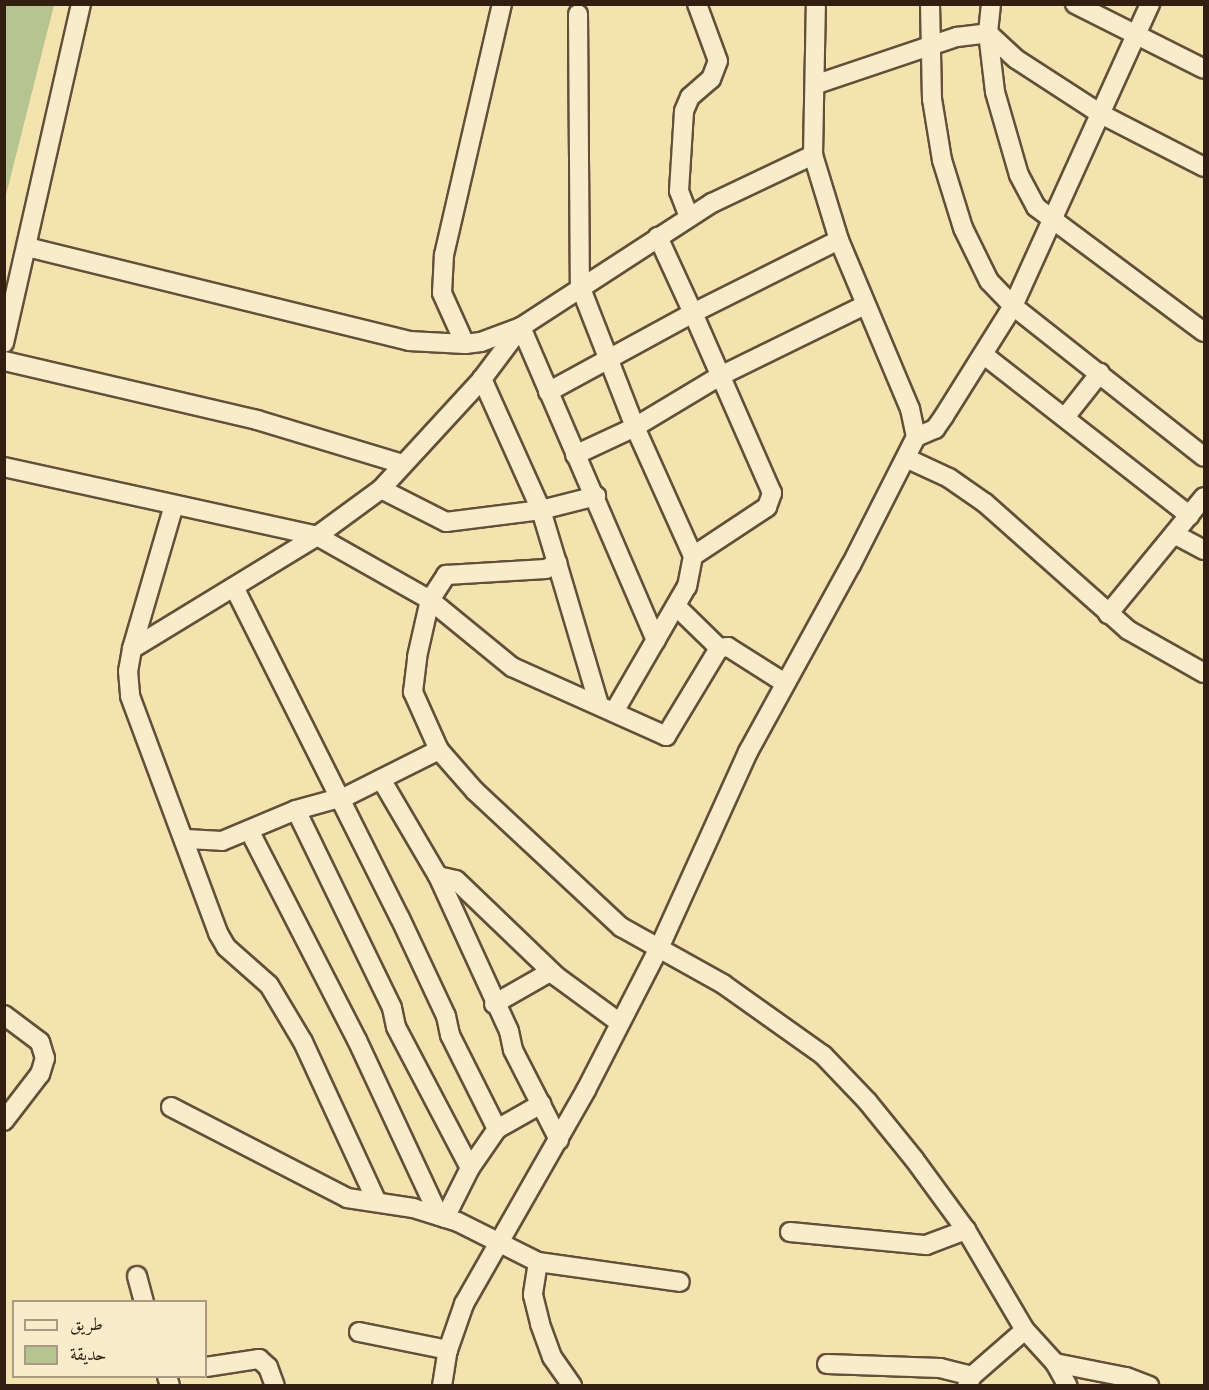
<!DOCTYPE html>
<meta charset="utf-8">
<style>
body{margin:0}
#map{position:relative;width:1209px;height:1390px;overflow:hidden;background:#f4e2af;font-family:"Sorts Mill Goudy",Amiri,serif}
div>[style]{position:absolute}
.green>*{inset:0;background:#b5c490}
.roads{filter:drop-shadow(2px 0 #625039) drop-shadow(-2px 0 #625039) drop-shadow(0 2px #625039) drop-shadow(0 -2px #625039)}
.minor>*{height:18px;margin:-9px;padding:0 9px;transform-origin:9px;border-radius:9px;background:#f8eccb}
span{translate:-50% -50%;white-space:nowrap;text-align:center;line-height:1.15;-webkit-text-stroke:4.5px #f8eccb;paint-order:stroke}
.frame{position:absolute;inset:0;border:6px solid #321f12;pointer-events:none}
.legend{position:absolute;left:12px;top:1300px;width:195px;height:78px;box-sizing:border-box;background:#f8eccb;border:2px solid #a99a81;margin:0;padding:8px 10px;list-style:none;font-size:18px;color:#321f12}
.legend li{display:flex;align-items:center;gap:12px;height:30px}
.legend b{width:30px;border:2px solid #a99a81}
</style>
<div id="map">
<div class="green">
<div style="clip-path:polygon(5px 4px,54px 5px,5px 199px,4px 5px)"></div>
</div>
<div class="roads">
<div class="minor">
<div style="left:930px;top:4px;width:95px;rotate:88.8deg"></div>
<div style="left:932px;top:99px;width:62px;rotate:80.7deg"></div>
<div style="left:942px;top:160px;width:71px;rotate:72.8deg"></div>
<div style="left:963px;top:228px;width:59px;rotate:63.9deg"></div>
<div style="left:989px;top:281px;width:35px;rotate:46deg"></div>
<div style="left:1013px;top:306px;width:243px;rotate:38.3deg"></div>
<div style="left:991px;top:4px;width:29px;rotate:96deg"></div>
<div style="left:988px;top:33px;width:59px;rotate:83.2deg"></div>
<div style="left:995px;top:92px;width:86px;rotate:73.9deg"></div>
<div style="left:1019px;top:175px;width:36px;rotate:62deg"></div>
<div style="left:1036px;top:207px;width:209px;rotate:36.7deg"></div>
<div style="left:1075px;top:4px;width:144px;rotate:26.7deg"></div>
<div style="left:578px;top:14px;width:272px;rotate:89.6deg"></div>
<div style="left:580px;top:286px;width:151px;rotate:68.7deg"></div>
<div style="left:635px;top:427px;width:141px;rotate:65.8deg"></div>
<div style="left:693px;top:556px;width:31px;rotate:101deg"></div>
<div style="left:687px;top:586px;width:146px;rotate:120.1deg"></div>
<div style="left:817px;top:84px;width:148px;rotate:-18.6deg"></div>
<div style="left:957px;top:37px;width:31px;rotate:-7deg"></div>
<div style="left:988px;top:33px;width:38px;rotate:43deg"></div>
<div style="left:1016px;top:59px;width:99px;rotate:33deg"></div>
<div style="left:1099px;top:113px;width:118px;rotate:27.2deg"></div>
<div style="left:689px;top:217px;width:28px;rotate:-111deg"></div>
<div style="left:679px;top:191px;width:80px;rotate:-86.4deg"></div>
<div style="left:684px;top:111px;width:15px;rotate:-67deg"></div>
<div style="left:690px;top:97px;width:28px;rotate:-41deg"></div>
<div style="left:711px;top:79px;width:19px;rotate:-69deg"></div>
<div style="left:718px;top:61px;width:61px;rotate:-110.2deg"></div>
<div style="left:27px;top:247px;width:393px;rotate:13.8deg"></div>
<div style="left:409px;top:341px;width:56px;rotate:3.1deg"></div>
<div style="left:465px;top:344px;width:16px;rotate:-7deg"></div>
<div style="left:481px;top:342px;width:43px;rotate:-20.6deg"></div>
<div style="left:521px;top:327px;width:228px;rotate:-33deg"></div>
<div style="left:712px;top:203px;width:112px;rotate:-25.4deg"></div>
<div style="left:4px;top:343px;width:348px;rotate:-77.2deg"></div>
<div style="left:465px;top:344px;width:56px;rotate:-114.3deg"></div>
<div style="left:442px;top:293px;width:38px;rotate:-87deg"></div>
<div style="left:444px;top:255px;width:258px;rotate:-77deg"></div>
<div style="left:984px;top:355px;width:261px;rotate:38deg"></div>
<div style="left:4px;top:361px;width:260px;rotate:13.1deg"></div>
<div style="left:257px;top:420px;width:152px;rotate:16.8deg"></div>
<div style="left:548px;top:392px;width:165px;rotate:-28.6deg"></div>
<div style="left:693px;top:313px;width:84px;rotate:-114.7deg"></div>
<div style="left:1066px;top:416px;width:55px;rotate:-51.7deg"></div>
<div style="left:916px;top:437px;width:21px;rotate:-23deg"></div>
<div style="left:935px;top:429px;width:16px;rotate:-55deg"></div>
<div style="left:944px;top:416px;width:130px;rotate:-57.9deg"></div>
<div style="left:1013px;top:306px;width:332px;rotate:-65.6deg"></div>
<div style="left:575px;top:455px;width:66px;rotate:-25deg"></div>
<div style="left:635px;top:427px;width:99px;rotate:-31deg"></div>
<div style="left:720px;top:376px;width:161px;rotate:-26.1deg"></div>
<div style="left:908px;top:459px;width:45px;rotate:24.9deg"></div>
<div style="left:949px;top:478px;width:44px;rotate:34.8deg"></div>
<div style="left:985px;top:503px;width:191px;rotate:41.6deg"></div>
<div style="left:1128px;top:630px;width:87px;rotate:29.5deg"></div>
<div style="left:4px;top:467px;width:321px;rotate:12.4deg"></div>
<div style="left:317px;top:536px;width:130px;rotate:29.5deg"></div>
<div style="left:430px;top:600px;width:30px;rotate:-57deg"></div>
<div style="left:446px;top:575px;width:100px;rotate:-3.4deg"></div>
<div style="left:546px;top:569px;width:13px;rotate:-29deg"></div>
<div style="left:557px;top:563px;width:55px;rotate:-106.8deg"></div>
<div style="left:541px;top:510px;width:144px;rotate:-114.2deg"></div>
<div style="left:381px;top:489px;width:73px;rotate:26.9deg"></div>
<div style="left:446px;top:522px;width:96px;rotate:-7.2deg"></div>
<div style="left:541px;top:510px;width:57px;rotate:-14.3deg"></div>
<div style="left:174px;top:505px;width:150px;rotate:106.3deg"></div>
<div style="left:132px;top:649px;width:22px;rotate:100deg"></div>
<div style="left:128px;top:671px;width:25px;rotate:85deg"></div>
<div style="left:130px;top:696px;width:253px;rotate:69.6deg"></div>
<div style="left:218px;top:933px;width:16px;rotate:60deg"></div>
<div style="left:226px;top:947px;width:57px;rotate:41.5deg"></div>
<div style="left:269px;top:985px;width:66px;rotate:59.2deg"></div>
<div style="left:303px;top:1042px;width:176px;rotate:65.2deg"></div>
<div style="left:1174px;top:534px;width:34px;rotate:28deg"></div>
<div style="left:693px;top:556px;width:89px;rotate:-33.5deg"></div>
<div style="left:767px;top:507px;width:15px;rotate:-70deg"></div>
<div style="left:772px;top:493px;width:197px;rotate:-113.7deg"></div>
<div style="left:693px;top:313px;width:163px;rotate:-26.6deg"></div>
<div style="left:557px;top:563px;width:148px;rotate:73.5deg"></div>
<div style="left:234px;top:587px;width:370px;rotate:63.4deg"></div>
<div style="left:400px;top:918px;width:108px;rotate:64.9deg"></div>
<div style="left:446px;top:1016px;width:19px;rotate:78deg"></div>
<div style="left:450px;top:1035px;width:105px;rotate:63.4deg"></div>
<div style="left:497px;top:1129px;width:47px;rotate:124.7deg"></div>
<div style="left:676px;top:606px;width:60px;rotate:44.3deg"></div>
<div style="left:1108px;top:614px;width:151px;rotate:-50.6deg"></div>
<div style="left:132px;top:649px;width:217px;rotate:-31.4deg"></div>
<div style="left:317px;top:536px;width:79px;rotate:-36.3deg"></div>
<div style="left:381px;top:489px;width:149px;rotate:-47.4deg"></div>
<div style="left:482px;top:379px;width:65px;rotate:-53.1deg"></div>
<div style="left:521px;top:327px;width:341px;rotate:66.7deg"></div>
<div style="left:439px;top:750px;width:64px;rotate:-114.1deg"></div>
<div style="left:413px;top:692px;width:35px;rotate:-83deg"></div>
<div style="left:417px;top:657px;width:58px;rotate:-77.2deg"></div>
<div style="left:430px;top:600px;width:106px;rotate:39.3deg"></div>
<div style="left:512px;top:667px;width:169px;rotate:24.1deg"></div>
<div style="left:666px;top:736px;width:103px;rotate:-58.9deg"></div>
<div style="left:719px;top:648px;width:9px;rotate:-6deg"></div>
<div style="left:728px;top:647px;width:67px;rotate:32.3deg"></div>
<div style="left:381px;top:779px;width:113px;rotate:59.6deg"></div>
<div style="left:438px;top:876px;width:18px;rotate:13deg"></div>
<div style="left:456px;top:880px;width:139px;rotate:43.8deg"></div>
<div style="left:556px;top:976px;width:79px;rotate:36.3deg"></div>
<div style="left:296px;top:810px;width:220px;rotate:64.1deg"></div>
<div style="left:392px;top:1008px;width:19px;rotate:78deg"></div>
<div style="left:396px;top:1027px;width:159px;rotate:62.3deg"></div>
<div style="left:470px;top:1168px;width:56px;rotate:116.6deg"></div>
<div style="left:249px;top:830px;width:236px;rotate:62.8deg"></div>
<div style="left:357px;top:1040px;width:194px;rotate:65deg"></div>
<div style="left:186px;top:839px;width:36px;rotate:3deg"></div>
<div style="left:222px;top:841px;width:80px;rotate:-22.7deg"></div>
<div style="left:296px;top:810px;width:53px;rotate:-15.4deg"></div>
<div style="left:347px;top:796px;width:103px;rotate:-26.6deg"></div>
<div style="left:439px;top:750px;width:55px;rotate:48.7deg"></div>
<div style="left:475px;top:791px;width:200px;rotate:43deg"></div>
<div style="left:621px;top:927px;width:117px;rotate:29.2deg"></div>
<div style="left:723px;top:984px;width:123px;rotate:35.4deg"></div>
<div style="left:823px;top:1055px;width:64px;rotate:46.3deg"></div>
<div style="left:867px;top:1101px;width:75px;rotate:51deg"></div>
<div style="left:914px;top:1159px;width:88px;rotate:53.8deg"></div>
<div style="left:966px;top:1230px;width:116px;rotate:59.5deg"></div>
<div style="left:1025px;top:1330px;width:45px;rotate:47.7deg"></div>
<div style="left:1055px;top:1363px;width:26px;rotate:61deg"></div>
<div style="left:438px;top:876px;width:170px;rotate:65.4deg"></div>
<div style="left:509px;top:1031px;width:19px;rotate:78deg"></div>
<div style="left:513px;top:1050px;width:101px;rotate:62.9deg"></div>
<div style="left:494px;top:1004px;width:64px;rotate:-29.7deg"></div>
<div style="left:4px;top:1015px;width:45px;rotate:36.9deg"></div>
<div style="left:40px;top:1042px;width:17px;rotate:73deg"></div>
<div style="left:45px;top:1058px;width:17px;rotate:107deg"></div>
<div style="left:40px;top:1074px;width:59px;rotate:127.5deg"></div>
<div style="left:171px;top:1107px;width:198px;rotate:27.3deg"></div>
<div style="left:347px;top:1198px;width:67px;rotate:8.6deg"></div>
<div style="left:413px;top:1208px;width:47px;rotate:17.3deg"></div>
<div style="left:458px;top:1222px;width:89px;rotate:26.6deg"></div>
<div style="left:538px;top:1262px;width:143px;rotate:8deg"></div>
<div style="left:497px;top:1129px;width:51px;rotate:-29.6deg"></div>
<div style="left:790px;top:1232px;width:137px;rotate:5.5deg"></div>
<div style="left:926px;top:1245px;width:43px;rotate:-20.6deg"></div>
<div style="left:538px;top:1262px;width:33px;rotate:99deg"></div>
<div style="left:533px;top:1295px;width:30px;rotate:76deg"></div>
<div style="left:540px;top:1324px;width:35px;rotate:70deg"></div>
<div style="left:552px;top:1357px;width:35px;rotate:55deg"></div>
<div style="left:137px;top:1276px;width:27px;rotate:75deg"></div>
<div style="left:359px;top:1332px;width:91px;rotate:11.4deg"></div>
<div style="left:1055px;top:1363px;width:72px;rotate:11.2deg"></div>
<div style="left:1126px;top:1377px;width:25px;rotate:21deg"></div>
<div style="left:827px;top:1364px;width:113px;rotate:2deg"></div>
<div style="left:940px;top:1368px;width:33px;rotate:14deg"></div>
<div style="left:206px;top:1367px;width:54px;rotate:-8.6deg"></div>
<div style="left:259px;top:1359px;width:12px;rotate:42deg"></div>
<div style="left:268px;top:1367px;width:20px;rotate:70deg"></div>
<div style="left:167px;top:1376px;width:10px;rotate:73deg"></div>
<div style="left:442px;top:1386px;width:36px;rotate:-81deg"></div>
<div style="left:448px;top:1350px;width:49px;rotate:-70.8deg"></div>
<div style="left:464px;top:1304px;width:246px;rotate:-60.3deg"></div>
<div style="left:586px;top:1090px;width:162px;rotate:-62.8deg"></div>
<div style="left:660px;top:946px;width:213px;rotate:-65.6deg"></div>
<div style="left:748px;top:752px;width:213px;rotate:-61.2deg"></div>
<div style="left:851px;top:565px;width:144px;rotate:-63.1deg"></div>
<div style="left:916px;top:437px;width:29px;rotate:-102deg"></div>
<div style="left:910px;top:409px;width:183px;rotate:-112.8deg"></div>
<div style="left:839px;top:240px;width:89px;rotate:-107deg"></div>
<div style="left:813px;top:155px;width:151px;rotate:-88.9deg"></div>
<div style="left:967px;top:1386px;width:11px;rotate:-63deg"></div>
<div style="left:972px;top:1376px;width:70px;rotate:-41deg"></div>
</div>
</div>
<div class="frame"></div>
<ul class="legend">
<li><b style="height:8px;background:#f8eccb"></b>طريق</li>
<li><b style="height:16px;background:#b5c490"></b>حديقة</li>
</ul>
</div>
